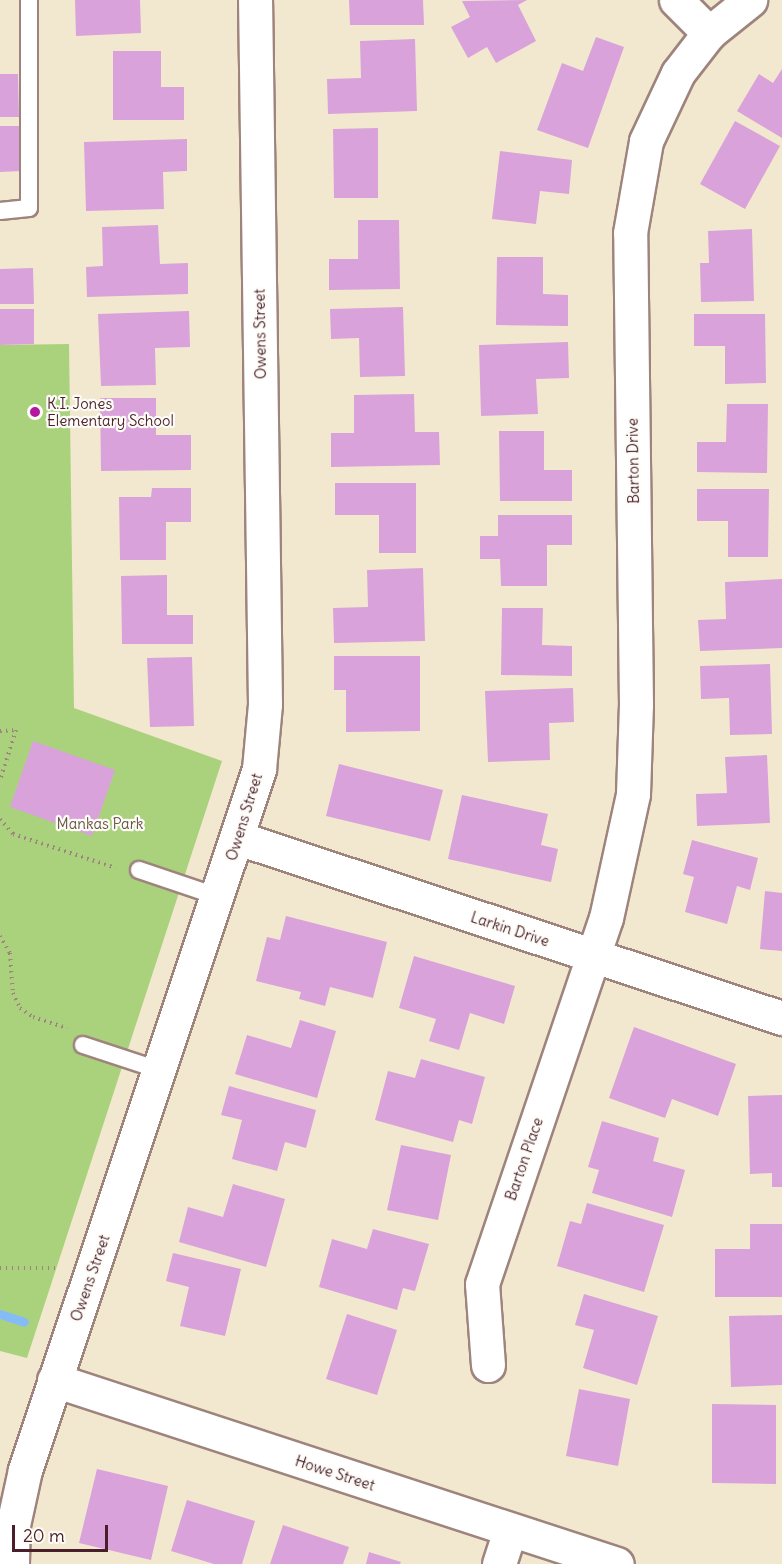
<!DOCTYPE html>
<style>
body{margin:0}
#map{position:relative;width:782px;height:1564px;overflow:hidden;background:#f2e8cf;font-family:Delius,sans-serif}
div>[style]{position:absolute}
.green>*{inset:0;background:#aad27d}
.stream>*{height:9px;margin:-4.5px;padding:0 4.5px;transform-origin:4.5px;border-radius:4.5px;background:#86bcf5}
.building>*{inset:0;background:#d9a2da}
.path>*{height:4px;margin-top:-2px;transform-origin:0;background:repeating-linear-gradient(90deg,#9e847d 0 1.5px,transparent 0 6px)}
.roads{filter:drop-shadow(2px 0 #9e847d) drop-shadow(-2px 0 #9e847d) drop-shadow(0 2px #9e847d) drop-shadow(0 -2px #9e847d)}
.lane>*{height:16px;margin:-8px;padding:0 8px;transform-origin:8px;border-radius:8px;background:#fff}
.street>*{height:33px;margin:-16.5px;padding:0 16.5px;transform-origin:16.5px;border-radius:16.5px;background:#fff}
.dots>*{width:16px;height:16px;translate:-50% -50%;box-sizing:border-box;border:3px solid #fdfcf7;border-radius:50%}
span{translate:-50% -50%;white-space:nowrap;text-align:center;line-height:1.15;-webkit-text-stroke:4.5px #fdfcf7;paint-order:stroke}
.street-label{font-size:15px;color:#4a1f2b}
.poi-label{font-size:15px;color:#4a1f2b}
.left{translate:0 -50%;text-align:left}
.park-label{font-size:15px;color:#675544}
.scale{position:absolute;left:12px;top:1525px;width:96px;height:27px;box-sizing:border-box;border:3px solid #4a1f2b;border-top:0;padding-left:8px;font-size:18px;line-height:21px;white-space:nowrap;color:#4a1f2b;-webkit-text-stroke:4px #fdfcf7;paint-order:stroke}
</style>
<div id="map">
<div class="green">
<div style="clip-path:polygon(69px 344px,74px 708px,222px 761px,27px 1358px,0 1351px,0 345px)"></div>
</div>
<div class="stream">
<div style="left:0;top:1314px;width:25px;rotate:18deg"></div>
</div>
<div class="building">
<div style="clip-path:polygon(75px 0,140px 0,141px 33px,76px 36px)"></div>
<div style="clip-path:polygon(349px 0,423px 0,424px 25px,350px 25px)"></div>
<div style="clip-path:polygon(527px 0,518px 5px,536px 41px,496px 63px,487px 47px,468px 58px,451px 27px,470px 17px,462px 1px)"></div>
<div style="clip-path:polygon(596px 37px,624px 47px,588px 148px,537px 130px,562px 63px,583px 71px)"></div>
<div style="clip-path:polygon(415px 39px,417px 111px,328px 114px,327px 79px,361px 78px,360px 41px)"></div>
<div style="clip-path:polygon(113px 51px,161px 51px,161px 87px,184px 87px,184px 120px,113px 120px)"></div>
<div style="clip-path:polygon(782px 69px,782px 138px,737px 111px,759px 74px,773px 83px)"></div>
<div style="clip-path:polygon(0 74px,18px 74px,19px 117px,0 117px)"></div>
<div style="clip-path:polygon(735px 121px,780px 146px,745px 209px,700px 184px)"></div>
<div style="clip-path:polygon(0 126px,20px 126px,21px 171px,0 172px)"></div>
<div style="clip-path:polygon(378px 128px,378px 198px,334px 198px,333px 129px)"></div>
<div style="clip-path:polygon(187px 139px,187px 171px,163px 172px,164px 209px,86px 211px,84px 142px)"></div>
<div style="clip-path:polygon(500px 151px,572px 160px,569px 194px,540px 191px,536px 224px,492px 219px)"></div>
<div style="clip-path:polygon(358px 220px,399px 220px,400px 289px,329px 290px,329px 259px,358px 259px)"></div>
<div style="clip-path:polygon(158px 225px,160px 264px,188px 263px,188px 294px,87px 297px,86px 267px,103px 266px,102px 227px)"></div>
<div style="clip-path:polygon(752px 229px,754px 301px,701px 302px,700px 263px,709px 263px,708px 231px)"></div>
<div style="clip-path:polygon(497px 257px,543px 257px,543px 294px,568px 295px,568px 326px,496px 325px)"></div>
<div style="clip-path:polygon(33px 268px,34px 304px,0 304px,0 269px)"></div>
<div style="clip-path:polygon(403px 307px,405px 376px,360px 377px,359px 338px,331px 339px,330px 309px)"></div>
<div style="clip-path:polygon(0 309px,34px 309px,34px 344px,0 345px)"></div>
<div style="clip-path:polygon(189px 311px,190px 347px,155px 348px,156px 385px,101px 386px,98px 314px)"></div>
<div style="clip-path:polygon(694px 314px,765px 314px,766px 383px,725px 384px,725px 346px,694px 346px)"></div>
<div style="clip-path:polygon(568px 342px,569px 378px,536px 379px,538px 414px,481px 416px,479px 345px)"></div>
<div style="clip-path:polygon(414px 394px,415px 432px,439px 432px,440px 465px,331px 467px,331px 433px,354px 433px,354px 395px)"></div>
<div style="clip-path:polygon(100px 398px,156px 398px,156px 435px,191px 435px,191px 470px,101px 471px)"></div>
<div style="clip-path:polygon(727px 404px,768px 404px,767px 473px,697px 472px,697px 442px,726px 442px)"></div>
<div style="clip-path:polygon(499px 431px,544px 431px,544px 470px,572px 470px,572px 501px,500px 501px)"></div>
<div style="clip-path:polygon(335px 483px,416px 483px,416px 553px,379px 553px,379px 515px,335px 515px)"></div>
<div style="clip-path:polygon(152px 488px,191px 488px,191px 522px,166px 522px,166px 560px,120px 560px,119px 497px,151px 497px)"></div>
<div style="clip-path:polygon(697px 489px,769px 489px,768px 557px,728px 557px,728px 521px,697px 521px)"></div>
<div style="clip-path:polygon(498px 515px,572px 515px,572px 545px,547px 545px,547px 586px,501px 586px,500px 559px,480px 559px,480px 536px,498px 536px)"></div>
<div style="clip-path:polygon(423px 568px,425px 641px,334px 643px,333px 608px,368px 607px,367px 570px)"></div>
<div style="clip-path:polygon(167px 575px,167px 615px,193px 615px,193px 644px,122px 644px,121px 576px)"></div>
<div style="clip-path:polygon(782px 579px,782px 648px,700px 651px,698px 620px,726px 619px,725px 582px)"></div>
<div style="clip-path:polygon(502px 608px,543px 608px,542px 645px,572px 646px,572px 676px,501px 675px)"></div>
<div style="clip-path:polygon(334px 656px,420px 656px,420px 731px,346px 732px,346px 690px,334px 690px)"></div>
<div style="clip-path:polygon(192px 657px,194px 726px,150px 727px,147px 658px)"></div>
<div style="clip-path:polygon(770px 664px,772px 734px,730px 735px,729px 698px,701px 699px,700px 666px)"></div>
<div style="clip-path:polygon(573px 688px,574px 722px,549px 723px,550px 760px,488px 762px,485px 691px)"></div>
<div style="clip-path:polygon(33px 741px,115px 770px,92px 836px,10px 807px)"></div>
<div style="clip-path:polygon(767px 755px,770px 823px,697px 826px,696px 794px,727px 793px,725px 757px)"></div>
<div style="clip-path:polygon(339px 764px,443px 790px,430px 841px,326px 816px)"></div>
<div style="clip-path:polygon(462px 795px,548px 814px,541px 845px,558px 849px,551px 882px,448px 859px)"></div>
<div style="clip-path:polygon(692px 840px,758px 858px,750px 890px,737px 886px,727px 924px,685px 912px,694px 877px,683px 874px)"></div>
<div style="clip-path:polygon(765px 891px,782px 893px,782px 951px,760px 949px)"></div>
<div style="clip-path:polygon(286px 916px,387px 942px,373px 998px,330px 987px,325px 1006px,299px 999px,301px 992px,256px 981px,267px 937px,280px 940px)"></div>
<div style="clip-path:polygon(414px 956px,515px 986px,504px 1024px,470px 1013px,459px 1050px,429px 1041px,436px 1019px,399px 1008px)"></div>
<div style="clip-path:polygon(300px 1020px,336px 1031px,317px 1098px,235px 1074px,247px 1035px,291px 1048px)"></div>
<div style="clip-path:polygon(634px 1027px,736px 1064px,718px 1116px,672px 1099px,665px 1118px,609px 1098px)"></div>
<div style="clip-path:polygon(421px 1059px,485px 1077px,472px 1124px,459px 1120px,453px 1142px,375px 1120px,388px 1071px,415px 1078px)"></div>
<div style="clip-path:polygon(229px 1086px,316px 1110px,306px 1148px,285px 1142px,277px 1171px,232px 1159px,242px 1120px,221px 1115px)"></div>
<div style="clip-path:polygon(782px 1095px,782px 1187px,772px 1187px,772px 1173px,750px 1174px,748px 1096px)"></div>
<div style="clip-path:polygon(602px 1121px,659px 1138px,653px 1161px,685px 1170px,672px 1217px,592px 1193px,599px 1170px,588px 1167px)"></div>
<div style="clip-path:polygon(401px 1145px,451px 1155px,438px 1220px,387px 1210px)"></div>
<div style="clip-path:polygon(233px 1184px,285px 1199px,266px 1267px,179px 1242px,188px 1207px,223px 1217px)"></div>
<div style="clip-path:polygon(587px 1203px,664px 1225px,644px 1292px,557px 1266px,570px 1221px,581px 1224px)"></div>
<div style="clip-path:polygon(750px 1224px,782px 1224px,782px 1297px,715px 1297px,715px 1249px,750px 1249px)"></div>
<div style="clip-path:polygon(373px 1229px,429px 1244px,415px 1291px,403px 1288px,397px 1310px,319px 1287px,332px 1239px,367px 1249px)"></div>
<div style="clip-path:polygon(173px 1253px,241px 1269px,225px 1336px,180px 1326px,189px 1287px,166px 1281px)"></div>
<div style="clip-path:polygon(584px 1294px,658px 1316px,637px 1385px,583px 1368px,594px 1330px,575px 1325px)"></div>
<div style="clip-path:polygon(347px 1314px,397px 1330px,377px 1395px,326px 1379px)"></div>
<div style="clip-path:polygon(782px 1315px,782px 1385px,731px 1387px,729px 1316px)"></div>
<div style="clip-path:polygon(579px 1389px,630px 1399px,618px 1466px,566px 1456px)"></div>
<div style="clip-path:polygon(712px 1404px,776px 1405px,776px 1484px,712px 1483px)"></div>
<div style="clip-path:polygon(97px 1469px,168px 1486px,151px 1560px,79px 1543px)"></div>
<div style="clip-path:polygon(187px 1500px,255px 1521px,242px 1564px,214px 1564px,171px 1551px)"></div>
<div style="clip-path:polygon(283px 1525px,349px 1547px,343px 1564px,270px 1564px)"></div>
<div style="clip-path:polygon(369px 1552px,401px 1562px,400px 1564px,366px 1564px)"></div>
</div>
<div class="path">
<div style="left:0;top:731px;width:16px;rotate:-4deg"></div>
<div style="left:16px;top:730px;width:52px;rotate:107.7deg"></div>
<div style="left:0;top:819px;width:20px;rotate:49deg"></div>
<div style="left:13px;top:834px;width:108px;rotate:18.3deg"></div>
<div style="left:0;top:936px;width:20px;rotate:60deg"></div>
<div style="left:10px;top:953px;width:40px;rotate:85.7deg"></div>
<div style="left:13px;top:993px;width:17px;rotate:65deg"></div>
<div style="left:20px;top:1008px;width:16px;rotate:35deg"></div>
<div style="left:33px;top:1017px;width:36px;rotate:18deg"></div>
<div style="left:0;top:1268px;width:59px"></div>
</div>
<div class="roads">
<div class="lane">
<div style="left:0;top:211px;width:29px;rotate:-6deg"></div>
<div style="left:29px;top:208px;width:208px;rotate:-90deg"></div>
<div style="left:139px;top:870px;width:84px;rotate:18.6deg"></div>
<div style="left:83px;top:1045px;width:80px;rotate:18.2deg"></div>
</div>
<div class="street">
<div style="left:676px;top:0;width:47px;rotate:45deg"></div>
<div style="left:238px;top:838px;width:573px;rotate:18.31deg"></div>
<div style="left:488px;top:1365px;width:81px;rotate:-94.2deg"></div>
<div style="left:482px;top:1284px;width:386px;rotate:-71.3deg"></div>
<div style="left:606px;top:918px;width:127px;rotate:-77.7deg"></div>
<div style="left:633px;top:794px;width:89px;rotate:-88.1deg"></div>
<div style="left:636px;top:705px;width:472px;rotate:-90.7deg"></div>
<div style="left:630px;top:233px;width:93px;rotate:-80.1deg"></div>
<div style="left:646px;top:141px;width:75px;rotate:-64.8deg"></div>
<div style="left:678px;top:73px;width:51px;rotate:-52.2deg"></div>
<div style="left:709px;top:33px;width:53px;rotate:-38.8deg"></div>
<div style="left:54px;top:1380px;width:592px;rotate:18.1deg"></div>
<div style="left:12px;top:1564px;width:39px;rotate:-89deg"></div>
<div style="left:13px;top:1525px;width:56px;rotate:-77.7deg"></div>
<div style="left:25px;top:1470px;width:739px;rotate:-71.54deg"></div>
<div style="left:259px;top:769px;width:65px;rotate:-84.7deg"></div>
<div style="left:265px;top:704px;width:704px;rotate:-90.81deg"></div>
<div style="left:499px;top:1564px;width:35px;rotate:-72deg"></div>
</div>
</div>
<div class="dots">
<div style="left:35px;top:412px;background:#b5179e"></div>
</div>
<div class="street-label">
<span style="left:260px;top:334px;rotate:-91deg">Owens Street</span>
<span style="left:633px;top:461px;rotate:-91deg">Barton Drive</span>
<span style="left:244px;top:817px;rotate:-73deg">Owens Street</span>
<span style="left:510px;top:929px;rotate:18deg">Larkin Drive</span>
<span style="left:524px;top:1159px;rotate:-71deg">Barton Place</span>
<span style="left:90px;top:1278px;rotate:-71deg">Owens Street</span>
<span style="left:335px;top:1473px;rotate:18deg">Howe Street</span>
</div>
<div class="poi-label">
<span class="left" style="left:47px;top:412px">K.I. Jones<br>Elementary School</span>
</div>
<div class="park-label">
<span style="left:100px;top:824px">Mankas Park</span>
</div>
<div class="scale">20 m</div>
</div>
